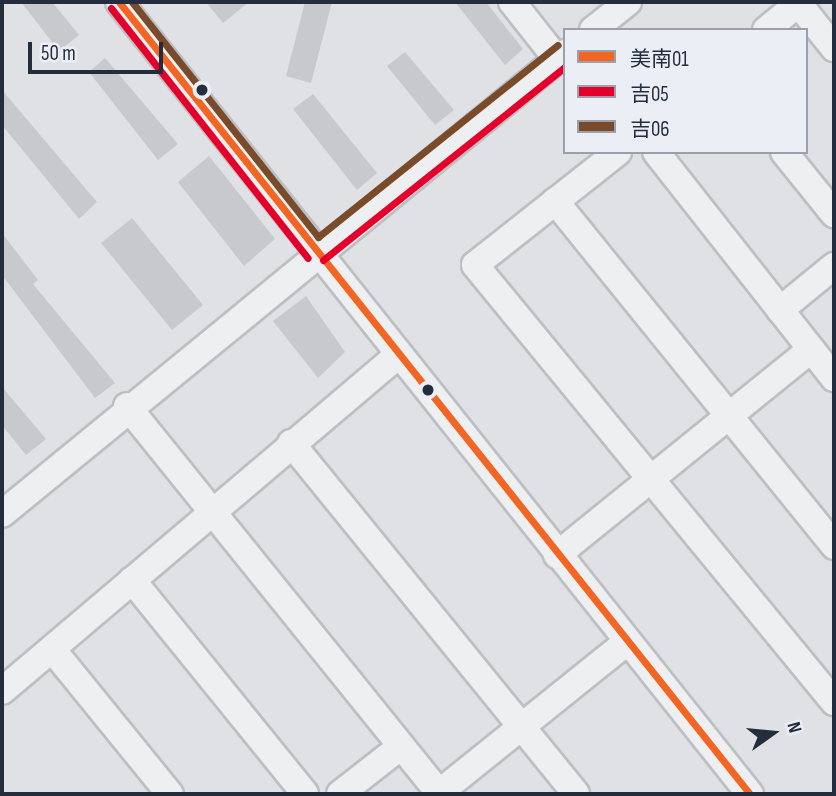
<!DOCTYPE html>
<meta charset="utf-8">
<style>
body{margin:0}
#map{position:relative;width:836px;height:796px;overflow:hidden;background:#dfe1e4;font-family:"Sofia Sans Condensed","Noto Sans JP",sans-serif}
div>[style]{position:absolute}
.building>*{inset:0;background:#c7c9cc}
.roads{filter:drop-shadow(2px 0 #bdbfc2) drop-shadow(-2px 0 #bdbfc2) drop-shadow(0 2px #bdbfc2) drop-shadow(0 -2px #bdbfc2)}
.minor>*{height:26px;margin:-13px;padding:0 13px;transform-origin:13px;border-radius:13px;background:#edeff1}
.bus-1>*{height:7px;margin:-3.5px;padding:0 3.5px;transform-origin:3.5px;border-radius:3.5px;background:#f26522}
.bus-2>*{height:7px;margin:-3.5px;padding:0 3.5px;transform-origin:3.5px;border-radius:3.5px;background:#e4002b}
.bus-3>*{height:7px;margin:-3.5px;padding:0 3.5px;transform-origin:3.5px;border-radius:3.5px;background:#7a4b2a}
.dots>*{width:19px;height:19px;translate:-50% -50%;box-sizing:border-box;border:4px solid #ebeff5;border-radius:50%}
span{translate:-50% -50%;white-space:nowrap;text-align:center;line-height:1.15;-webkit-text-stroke:5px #ebeff5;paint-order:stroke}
.frame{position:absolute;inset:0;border:4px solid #242d3e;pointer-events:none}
.legend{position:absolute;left:563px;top:28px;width:245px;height:126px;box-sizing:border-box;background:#ebeff5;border:2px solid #9ba1ac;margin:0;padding:9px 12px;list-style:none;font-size:21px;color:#242d3e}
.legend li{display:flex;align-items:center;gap:14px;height:35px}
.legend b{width:35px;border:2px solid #9ba1ac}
.north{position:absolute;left:738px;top:698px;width:70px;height:70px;-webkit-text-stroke:5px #ebeff5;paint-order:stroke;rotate:75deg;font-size:19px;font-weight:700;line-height:28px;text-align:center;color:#242d3e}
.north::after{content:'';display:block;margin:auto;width:24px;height:32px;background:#242d3e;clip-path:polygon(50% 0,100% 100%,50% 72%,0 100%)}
.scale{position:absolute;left:28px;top:42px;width:135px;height:32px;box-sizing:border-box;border:4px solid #242d3e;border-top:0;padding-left:9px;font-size:21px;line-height:24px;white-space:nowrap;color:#242d3e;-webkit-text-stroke:5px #ebeff5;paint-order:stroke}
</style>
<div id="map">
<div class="building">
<div style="clip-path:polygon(21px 2px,52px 2px,79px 35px,59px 51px)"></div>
<div style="clip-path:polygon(206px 2px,249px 2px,223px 23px)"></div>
<div style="clip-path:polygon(305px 2px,332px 2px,311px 83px,286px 76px)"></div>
<div style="clip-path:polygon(455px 2px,486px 2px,523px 49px,505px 65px)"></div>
<div style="clip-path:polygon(405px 52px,454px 110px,435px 125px,387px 66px)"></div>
<div style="clip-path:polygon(105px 58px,178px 144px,158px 160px,89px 72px)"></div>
<div style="clip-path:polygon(2px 90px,97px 202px,79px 219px,2px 125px)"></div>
<div style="clip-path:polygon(313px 94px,377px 173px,357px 190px,293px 109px)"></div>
<div style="clip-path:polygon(209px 156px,275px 239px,244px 266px,178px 182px)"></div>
<div style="clip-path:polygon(132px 218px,203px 305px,172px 330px,101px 243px)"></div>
<div style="clip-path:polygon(2px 233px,38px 280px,33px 284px,115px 383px,95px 398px,2px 275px)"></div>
<div style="clip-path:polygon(306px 296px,345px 352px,318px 378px,273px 321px)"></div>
<div style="clip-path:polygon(2px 387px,46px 439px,26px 455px,2px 425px)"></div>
</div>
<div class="roads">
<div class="minor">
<div style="left:119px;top:2px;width:1013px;rotate:51.46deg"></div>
<div style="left:512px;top:2px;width:73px;rotate:51.7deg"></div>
<div style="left:798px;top:3px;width:58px;rotate:51.3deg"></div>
<div style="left:593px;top:30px;width:45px;rotate:-38.7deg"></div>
<div style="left:766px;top:30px;width:44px;rotate:-39.5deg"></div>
<div style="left:618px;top:152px;width:182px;rotate:141.7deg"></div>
<div style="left:475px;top:265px;width:566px;rotate:50.6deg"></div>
<div style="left:656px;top:152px;width:288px;rotate:51.8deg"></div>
<div style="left:784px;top:152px;width:80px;rotate:51.1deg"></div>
<div style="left:555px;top:201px;width:444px;rotate:51deg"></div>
<div style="left:780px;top:310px;width:70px;rotate:-39.2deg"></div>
<div style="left:127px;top:406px;width:499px;rotate:51.1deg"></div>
<div style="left:291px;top:443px;width:452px;rotate:50.9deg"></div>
<div style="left:2px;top:514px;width:728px;rotate:-39.31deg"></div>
<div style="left:557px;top:555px;width:327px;rotate:-39deg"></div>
<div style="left:132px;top:580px;width:275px;rotate:51deg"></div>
<div style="left:52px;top:649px;width:187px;rotate:50.9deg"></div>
<div style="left:2px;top:691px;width:518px;rotate:-40.3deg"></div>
<div style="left:439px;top:793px;width:241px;rotate:-38.8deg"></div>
<div style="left:340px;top:794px;width:76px;rotate:-38.1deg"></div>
</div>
</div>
<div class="bus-1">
<div style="left:119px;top:2px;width:1013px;rotate:51.46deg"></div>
</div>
<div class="bus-2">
<div style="left:111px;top:8px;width:318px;rotate:51.8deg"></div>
<div style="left:323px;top:260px;width:310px;rotate:-38.6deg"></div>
</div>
<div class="bus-3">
<div style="left:132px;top:2px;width:300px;rotate:51.6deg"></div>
<div style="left:318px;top:237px;width:307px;rotate:-38.7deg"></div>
</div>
<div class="dots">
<div style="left:202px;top:90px;background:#242d3e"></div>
<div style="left:428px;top:390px;background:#242d3e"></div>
</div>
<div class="frame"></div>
<ul class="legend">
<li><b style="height:9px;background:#f26522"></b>美南01</li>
<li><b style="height:9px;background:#e4002b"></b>吉05</li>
<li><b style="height:9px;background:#7a4b2a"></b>吉06</li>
</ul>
<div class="north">N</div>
<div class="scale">50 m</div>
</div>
